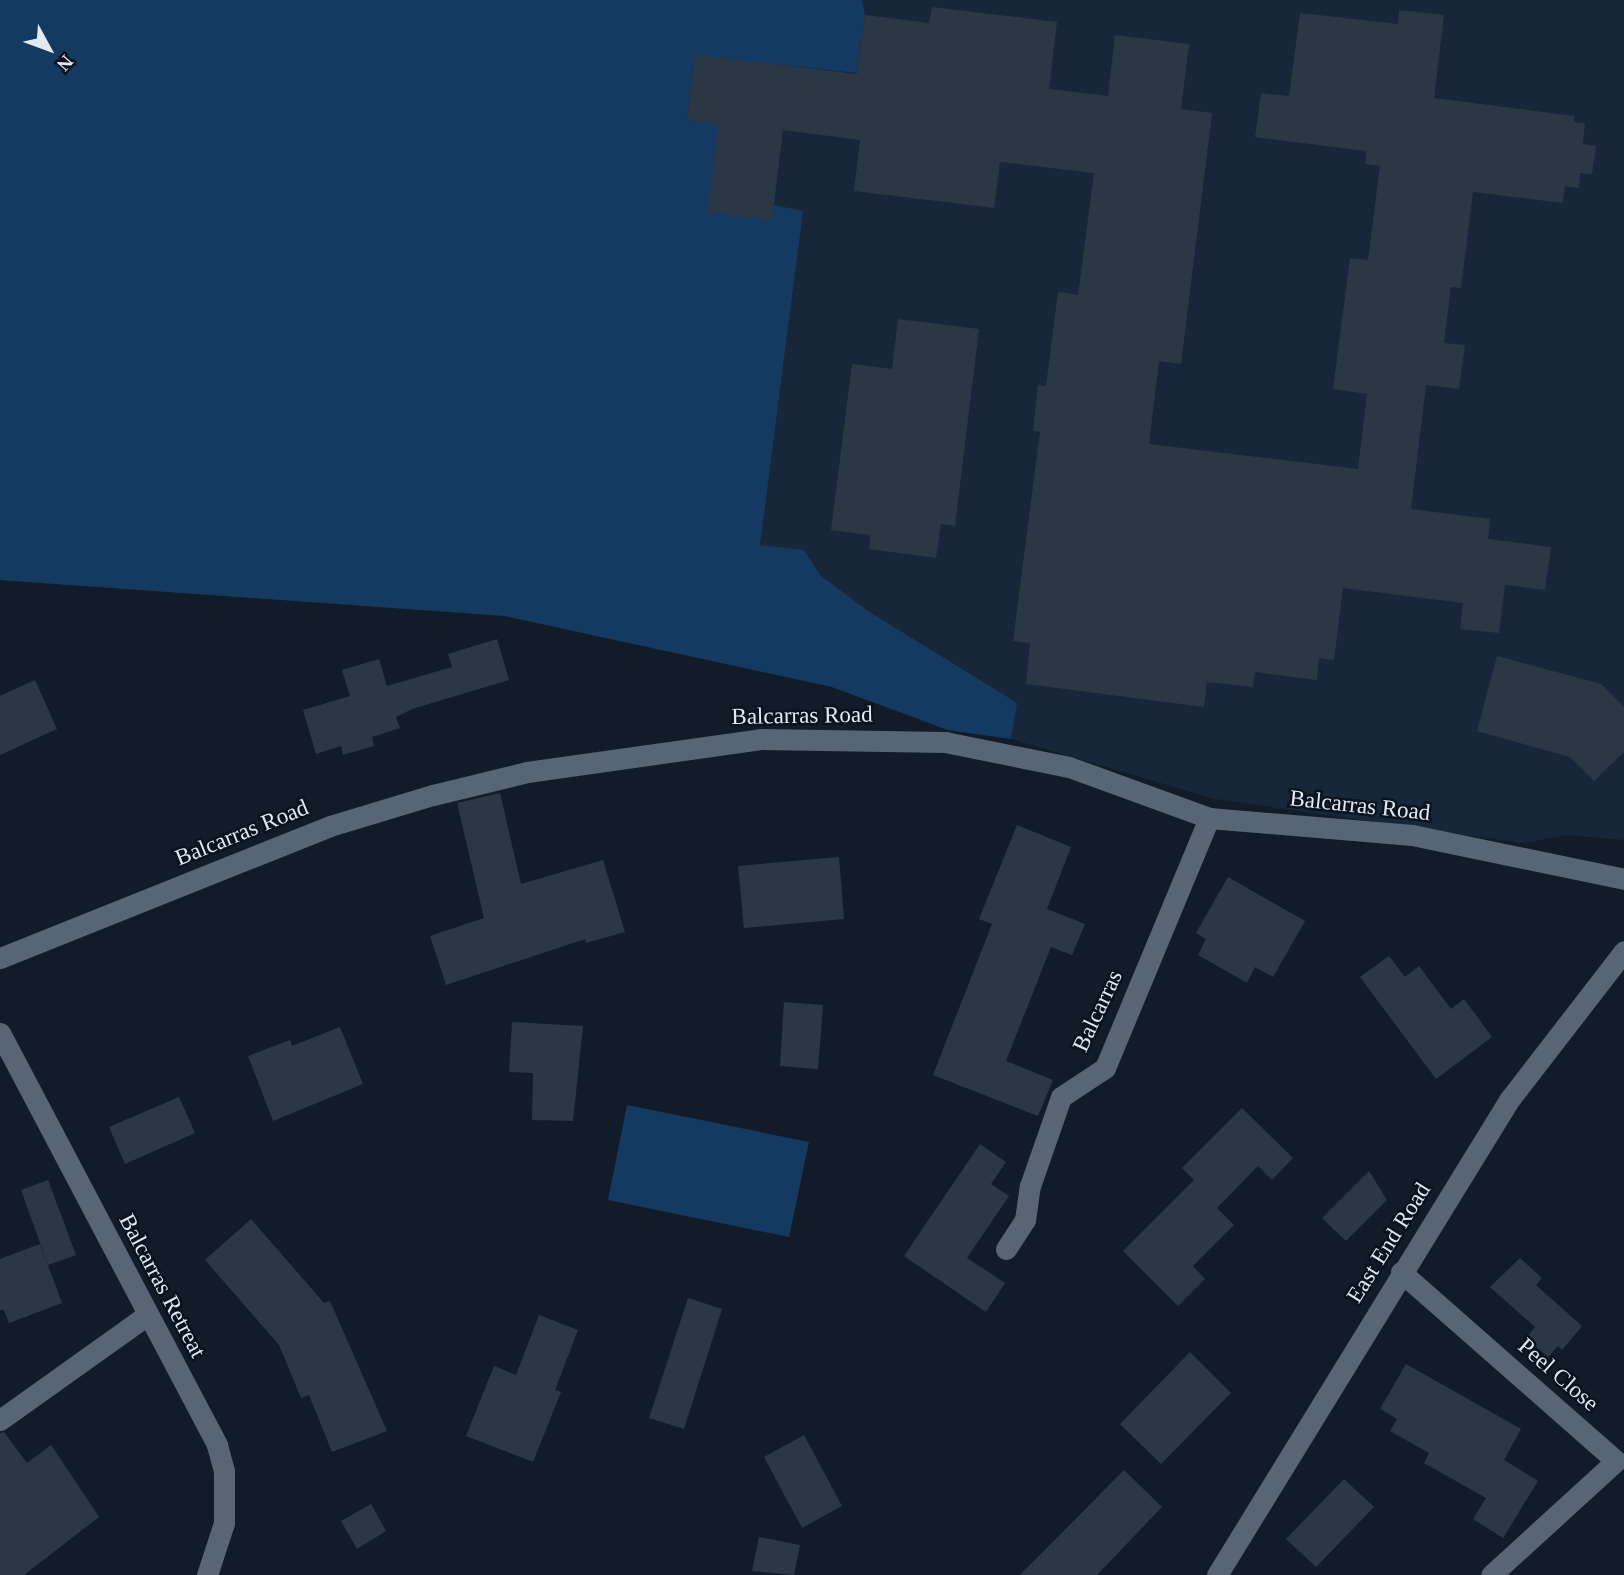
<!DOCTYPE html>
<style>
body{margin:0}
#map{position:relative;width:1624px;height:1575px;overflow:hidden;background:#121c29;font-family:Georgia,serif}
div>[style]{position:absolute}
.built>*{inset:0;background:#172638}
.green>*{inset:0;background:#153a62}
.building>*{inset:0;background:#2c3745}
.minor>*{height:21px;margin:-10.5px;padding:0 10.5px;transform-origin:10.5px;border-radius:10.5px;background:#586574}
span{translate:-50% -50%;white-space:nowrap;text-align:center;line-height:1.15;-webkit-text-stroke:5px #09131f;paint-order:stroke}
.street-label{font-size:23px;color:#e2e9f2}
.north{position:absolute;left:14px;top:14px;width:70px;height:70px;-webkit-text-stroke:5px #09131f;paint-order:stroke;rotate:131deg;font-size:19px;font-weight:700;line-height:28px;text-align:center;color:#e2e9f2}
.north::after{content:'';display:block;margin:auto;width:24px;height:32px;background:#e2e9f2;clip-path:polygon(50% 0,100% 100%,50% 72%,0 100%)}
</style>
<div id="map">
<div class="built">
<div style="clip-path:polygon(0 0,1624px 0,1624px 840px,1567px 835px,1522px 843px,1215px 799px,1011px 739px,948px 730px,832px 687px,505px 616px,0 580px)"></div>
</div>
<div class="green">
<div style="clip-path:polygon(0 0,862px 0,865px 15px,857px 73px,695px 56px,687px 120px,719px 124px,772px 220px,774px 205px,803px 211px,760px 545px,804px 550px,821px 576px,868px 611px,1017px 703px,1011px 739px,948px 730px,832px 687px,505px 616px,0 580px)"></div>
<div style="clip-path:polygon(627px 1105px,809px 1142px,789px 1237px,608px 1200px)"></div>
</div>
<div class="building">
<div style="clip-path:polygon(932px 7px,1057px 22px,1049px 89px,1108px 96px,1115px 35px,1189px 44px,1181px 109px,1212px 113px,1181px 364px,1159px 361px,1149px 444px,1358px 469px,1367px 394px,1333px 389px,1350px 258px,1368px 260px,1380px 166px,1365px 164px,1366px 151px,1255px 137px,1261px 93px,1289px 96px,1300px 13px,1398px 24px,1399px 10px,1444px 15px,1434px 98px,1574px 116px,1574px 122px,1585px 123px,1583px 144px,1596px 146px,1592px 174px,1580px 173px,1579px 188px,1565px 186px,1563px 203px,1473px 192px,1461px 288px,1451px 287px,1444px 343px,1465px 345px,1459px 389px,1426px 385px,1411px 509px,1490px 519px,1488px 539px,1551px 547px,1545px 590px,1505px 585px,1499px 633px,1460px 629px,1463px 603px,1343px 588px,1334px 660px,1319px 658px,1317px 680px,1255px 672px,1253px 687px,1207px 682px,1204px 707px,1026px 684px,1030px 643px,1013px 641px,1040px 432px,1033px 431px,1038px 385px,1046px 386px,1058px 292px,1078px 295px,1094px 173px,1000px 162px,994px 208px,854px 191px,860px 140px,783px 130px,772px 220px,708px 212px,719px 124px,687px 120px,695px 55px,857px 74px,865px 15px,929px 23px)"></div>
<div style="clip-path:polygon(898px 319px,979px 329px,955px 526px,941px 524px,936px 558px,869px 549px,870px 535px,831px 530px,852px 364px,892px 369px)"></div>
<div style="clip-path:polygon(497px 639px,509px 680px,412px 709px,396px 717px,400px 728px,372px 737px,374px 746px,343px 755px,341px 746px,316px 754px,303px 710px,350px 696px,342px 670px,379px 659px,387px 686px,452px 667px,448px 654px)"></div>
<div style="clip-path:polygon(1497px 656px,1601px 684px,1624px 707px,1624px 752px,1594px 781px,1570px 757px,1477px 731px)"></div>
<div style="clip-path:polygon(35px 680px,57px 729px,0 755px,0 696px)"></div>
<div style="clip-path:polygon(500px 793px,521px 884px,603px 860px,625px 932px,586px 943px,585px 939px,446px 985px,430px 936px,484px 918px,457px 803px)"></div>
<div style="clip-path:polygon(1017px 825px,1071px 847px,1047px 909px,1085px 924px,1072px 955px,1051px 947px,1006px 1061px,1053px 1080px,1038px 1116px,933px 1075px,992px 924px,979px 919px)"></div>
<div style="clip-path:polygon(839px 857px,844px 919px,744px 928px,738px 866px)"></div>
<div style="clip-path:polygon(1228px 877px,1305px 921px,1273px 977px,1255px 967px,1247px 983px,1198px 955px,1206px 939px,1196px 933px)"></div>
<div style="clip-path:polygon(1389px 956px,1405px 977px,1419px 966px,1451px 1009px,1464px 999px,1492px 1037px,1436px 1079px,1360px 977px)"></div>
<div style="clip-path:polygon(784px 1002px,823px 1005px,818px 1069px,780px 1066px)"></div>
<div style="clip-path:polygon(512px 1022px,583px 1026px,573px 1121px,532px 1120px,533px 1073px,509px 1072px)"></div>
<div style="clip-path:polygon(340px 1027px,363px 1084px,273px 1121px,248px 1056px,290px 1040px,292px 1046px)"></div>
<div style="clip-path:polygon(179px 1097px,195px 1133px,125px 1164px,109px 1127px)"></div>
<div style="clip-path:polygon(1242px 1108px,1293px 1158px,1272px 1180px,1258px 1166px,1217px 1208px,1234px 1225px,1193px 1266px,1205px 1279px,1178px 1306px,1123px 1251px,1194px 1180px,1182px 1168px)"></div>
<div style="clip-path:polygon(980px 1144px,1006px 1162px,991px 1184px,1009px 1196px,967px 1258px,1005px 1283px,986px 1312px,904px 1256px)"></div>
<div style="clip-path:polygon(1369px 1171px,1387px 1200px,1346px 1241px,1322px 1218px)"></div>
<div style="clip-path:polygon(48px 1180px,76px 1255px,48px 1265px,21px 1190px)"></div>
<div style="clip-path:polygon(251px 1219px,324px 1303px,330px 1301px,387px 1431px,332px 1452px,309px 1395px,301px 1398px,279px 1345px,205px 1260px)"></div>
<div style="clip-path:polygon(40px 1244px,62px 1303px,9px 1323px,4px 1310px,0 1310px,0 1259px)"></div>
<div style="clip-path:polygon(1520px 1258px,1542px 1278px,1536px 1285px,1582px 1326px,1562px 1350px,1558px 1346px,1548px 1357px,1526px 1338px,1535px 1327px,1490px 1287px)"></div>
<div style="clip-path:polygon(688px 1298px,722px 1309px,684px 1429px,649px 1418px)"></div>
<div style="clip-path:polygon(539px 1315px,578px 1330px,555px 1390px,561px 1392px,533px 1462px,466px 1436px,494px 1366px,516px 1375px)"></div>
<div style="clip-path:polygon(1190px 1352px,1231px 1393px,1161px 1464px,1120px 1424px)"></div>
<div style="clip-path:polygon(1406px 1364px,1521px 1429px,1504px 1460px,1538px 1481px,1503px 1538px,1473px 1519px,1486px 1498px,1424px 1463px,1429px 1453px,1390px 1431px,1397px 1419px,1380px 1409px)"></div>
<div style="clip-path:polygon(4px 1432px,27px 1463px,51px 1445px,99px 1517px,24px 1575px,0 1575px,0 1433px)"></div>
<div style="clip-path:polygon(804px 1435px,842px 1506px,802px 1528px,764px 1457px)"></div>
<div style="clip-path:polygon(1124px 1470px,1162px 1507px,1097px 1575px,1020px 1575px)"></div>
<div style="clip-path:polygon(1344px 1479px,1374px 1507px,1316px 1567px,1286px 1539px)"></div>
<div style="clip-path:polygon(371px 1504px,386px 1531px,357px 1549px,341px 1521px)"></div>
<div style="clip-path:polygon(759px 1537px,800px 1545px,794px 1575px,752px 1571px)"></div>
</div>
<div class="minor">
<div style="left:0;top:958px;width:355px;rotate:-21.8deg"></div>
<div style="left:330px;top:826px;width:108px;rotate:-16.8deg"></div>
<div style="left:433px;top:795px;width:97px;rotate:-13.7deg"></div>
<div style="left:527px;top:772px;width:236px;rotate:-8deg"></div>
<div style="left:761px;top:739px;width:184px;rotate:0.9deg"></div>
<div style="left:945px;top:742px;width:126px;rotate:11.4deg"></div>
<div style="left:1069px;top:767px;width:149px;rotate:20deg"></div>
<div style="left:1209px;top:818px;width:204px;rotate:4.8deg"></div>
<div style="left:1412px;top:835px;width:217px;rotate:11.7deg"></div>
<div style="left:0;top:1033px;width:466px;rotate:62.2deg"></div>
<div style="left:217px;top:1445px;width:27px;rotate:75deg"></div>
<div style="left:224px;top:1471px;width:52px;rotate:90deg"></div>
<div style="left:224px;top:1523px;width:55px;rotate:108.1deg"></div>
<div style="left:1006px;top:1249px;width:35px;rotate:-57deg"></div>
<div style="left:1025px;top:1220px;width:34px;rotate:-82deg"></div>
<div style="left:1030px;top:1186px;width:94px;rotate:-70.8deg"></div>
<div style="left:1061px;top:1097px;width:53px;rotate:-33.4deg"></div>
<div style="left:1105px;top:1068px;width:271px;rotate:-67.4deg"></div>
<div style="left:1401px;top:1272px;width:286px;rotate:41.3deg"></div>
<div style="left:1616px;top:1461px;width:169px;rotate:137.6deg"></div>
<div style="left:0;top:1420px;width:181px;rotate:-35.5deg"></div>
<div style="left:1217px;top:1575px;width:558px;rotate:-58.42deg"></div>
<div style="left:1509px;top:1100px;width:188px;rotate:-52.3deg"></div>
</div>
<div class="street-label">
<span style="left:802px;top:716px;rotate:-1deg">Balcarras Road</span>
<span style="left:1360px;top:806px;rotate:6deg">Balcarras Road</span>
<span style="left:242px;top:833px;rotate:-22deg">Balcarras Road</span>
<span style="left:1098px;top:1011px;rotate:-65deg">Balcarras</span>
<span style="left:1389px;top:1243px;rotate:-58deg">East End Road</span>
<span style="left:162px;top:1286px;rotate:62deg">Balcarras Retreat</span>
<span style="left:1558px;top:1375px;rotate:41deg">Peel Close</span>
</div>
<div class="north">N</div>
</div>
